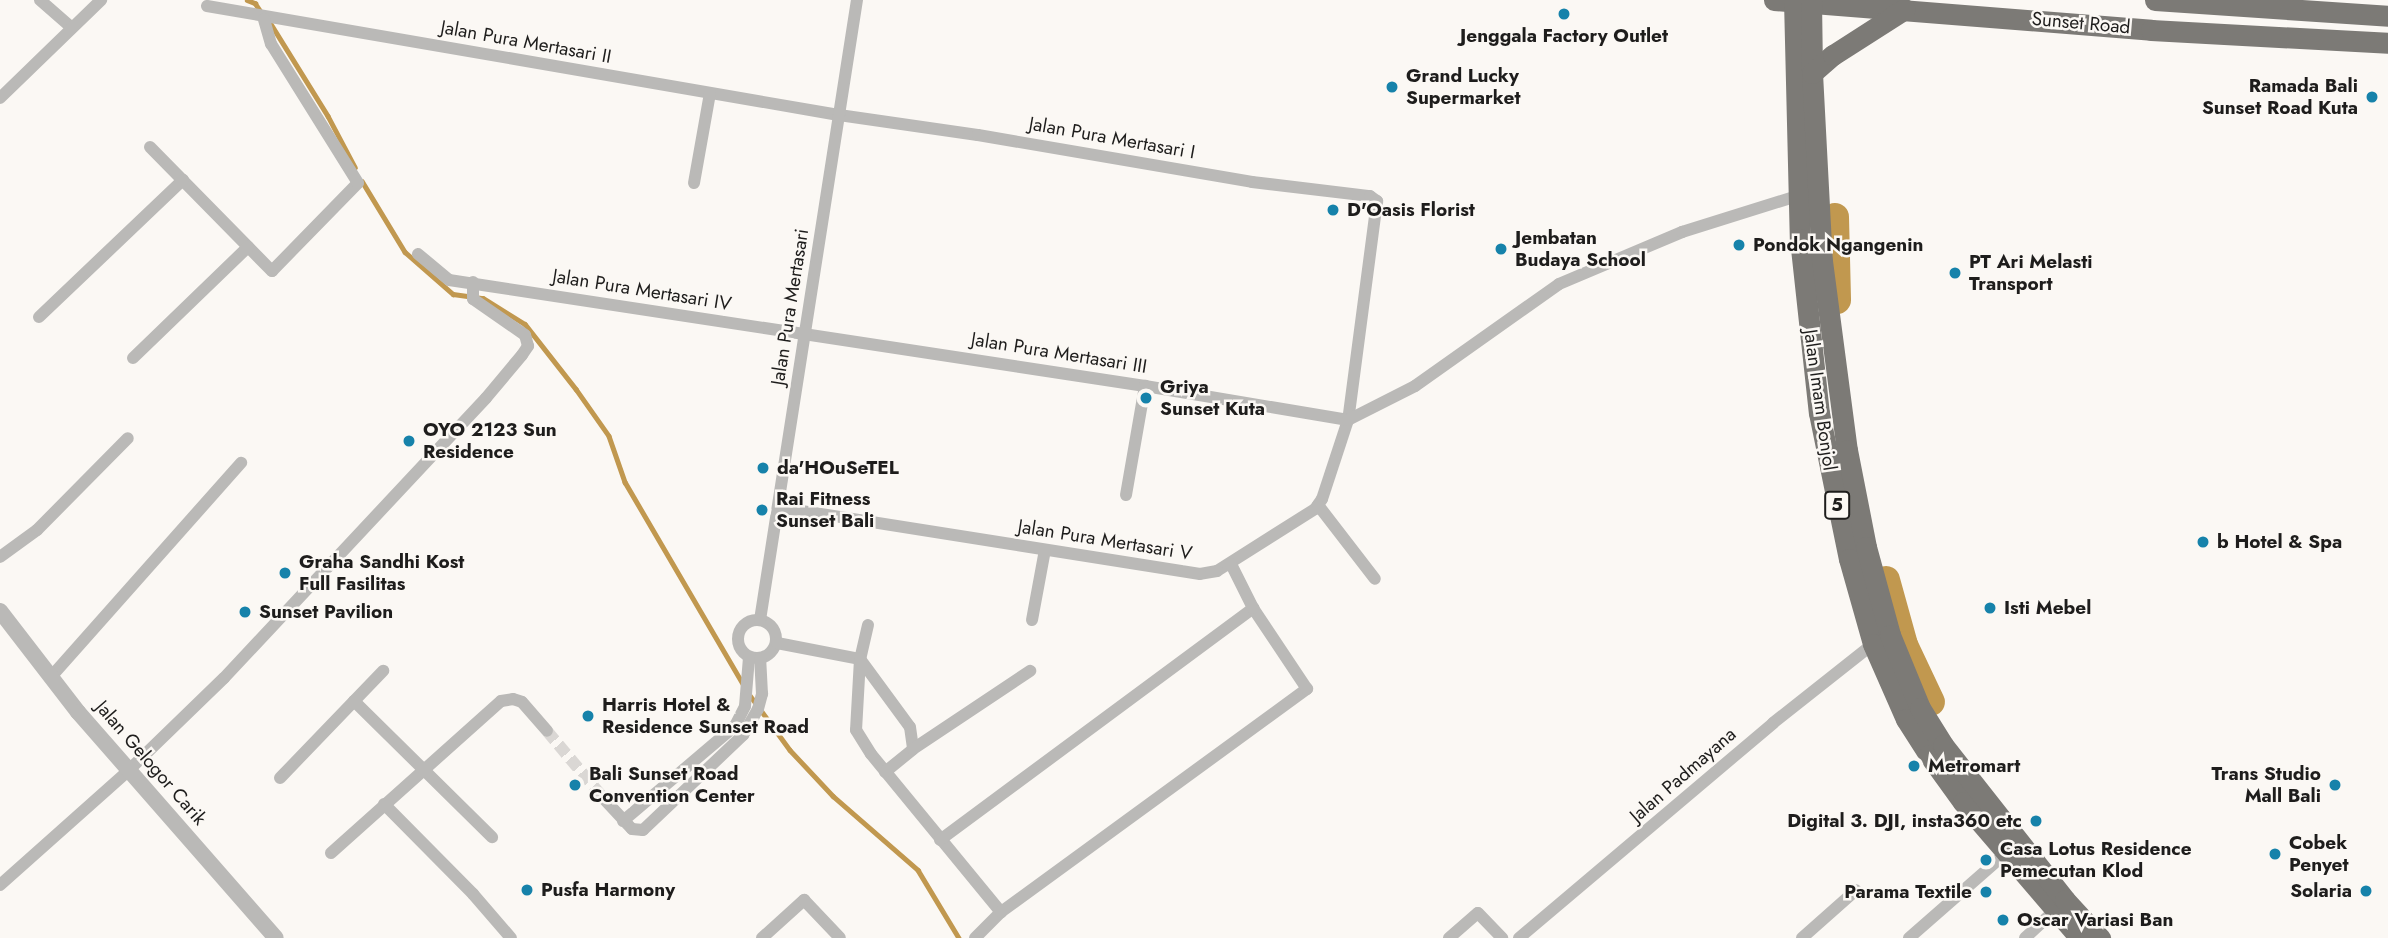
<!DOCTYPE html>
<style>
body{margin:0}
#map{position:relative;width:2388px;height:938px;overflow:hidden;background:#fbf8f4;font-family:Jost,sans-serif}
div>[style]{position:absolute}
.stream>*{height:4.5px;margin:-2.25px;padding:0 2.25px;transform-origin:2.25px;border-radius:2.25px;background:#c1984f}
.river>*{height:28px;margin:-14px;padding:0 14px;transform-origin:14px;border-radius:14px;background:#c1984f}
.minor-tunnel>*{height:12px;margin-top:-6px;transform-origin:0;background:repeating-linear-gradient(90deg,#dad7d4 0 12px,transparent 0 18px)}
.minor>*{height:12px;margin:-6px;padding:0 6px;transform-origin:6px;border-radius:6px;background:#bab9b7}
.minor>.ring{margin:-6px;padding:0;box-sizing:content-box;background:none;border:12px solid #bab9b7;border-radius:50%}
.tertiary>*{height:16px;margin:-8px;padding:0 8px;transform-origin:8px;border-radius:8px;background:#bab9b7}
.trunk>*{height:21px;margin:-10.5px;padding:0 10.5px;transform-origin:10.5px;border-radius:10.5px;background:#7c7a76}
.dots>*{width:19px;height:19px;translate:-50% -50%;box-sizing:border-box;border:4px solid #fbf8f4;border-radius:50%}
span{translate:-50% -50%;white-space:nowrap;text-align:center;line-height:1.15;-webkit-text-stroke:5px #fbf8f4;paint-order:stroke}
.shield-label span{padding:2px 5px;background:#fbf8f4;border:2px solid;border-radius:5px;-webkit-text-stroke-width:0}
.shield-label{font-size:18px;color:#1e1d1c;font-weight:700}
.street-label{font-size:19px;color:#1e1d1c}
.poi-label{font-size:19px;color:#1e1d1c;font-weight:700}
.left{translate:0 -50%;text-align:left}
.right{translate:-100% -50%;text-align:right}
</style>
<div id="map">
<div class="stream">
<div style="left:247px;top:0;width:9px;rotate:21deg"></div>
<div style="left:255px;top:3px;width:11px;rotate:56deg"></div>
<div style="left:271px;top:24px;width:108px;rotate:58.2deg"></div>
<div style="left:328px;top:116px;width:58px;rotate:62.1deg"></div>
<div style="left:362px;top:181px;width:83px;rotate:58.8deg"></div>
<div style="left:405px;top:252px;width:64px;rotate:41.2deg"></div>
<div style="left:453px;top:294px;width:30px;rotate:8deg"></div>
<div style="left:483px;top:298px;width:49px;rotate:31.8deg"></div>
<div style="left:525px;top:324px;width:83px;rotate:51.9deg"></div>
<div style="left:576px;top:389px;width:57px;rotate:54.9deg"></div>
<div style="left:609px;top:436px;width:49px;rotate:70.8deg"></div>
<div style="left:625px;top:482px;width:234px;rotate:59.7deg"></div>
<div style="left:749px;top:694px;width:69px;rotate:53.8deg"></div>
<div style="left:790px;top:750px;width:63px;rotate:46.9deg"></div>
<div style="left:833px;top:796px;width:113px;rotate:41deg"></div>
<div style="left:918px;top:870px;width:79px;rotate:58.9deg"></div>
</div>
<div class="river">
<div style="left:1835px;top:217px;width:83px;rotate:88.6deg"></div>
<div style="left:1886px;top:580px;width:67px;rotate:74.5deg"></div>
<div style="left:1904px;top:645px;width:63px;rotate:64.7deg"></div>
</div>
<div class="minor-tunnel">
<div style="left:547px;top:731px;width:89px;rotate:50deg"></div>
</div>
<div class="minor">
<div style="left:40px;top:0;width:41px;rotate:41.1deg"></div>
<div style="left:207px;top:6px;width:641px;rotate:9.79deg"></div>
<div style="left:839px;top:115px;width:140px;rotate:8.2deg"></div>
<div style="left:978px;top:135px;width:278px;rotate:9.7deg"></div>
<div style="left:1252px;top:182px;width:119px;rotate:6.8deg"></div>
<div style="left:1370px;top:196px;width:9px;rotate:36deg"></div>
<div style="left:1377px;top:201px;width:221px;rotate:97.5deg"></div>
<div style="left:1348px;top:420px;width:83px;rotate:108.2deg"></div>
<div style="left:1322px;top:499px;width:12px;rotate:125deg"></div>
<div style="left:1315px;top:509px;width:116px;rotate:147.7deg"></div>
<div style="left:1217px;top:571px;width:17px;rotate:170deg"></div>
<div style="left:1200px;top:574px;width:426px;rotate:-171deg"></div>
<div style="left:0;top:98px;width:141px;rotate:-44.1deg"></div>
<div style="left:150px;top:147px;width:174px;rotate:45.5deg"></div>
<div style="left:272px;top:271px;width:123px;rotate:-45.7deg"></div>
<div style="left:358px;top:183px;width:164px;rotate:-122deg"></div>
<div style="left:271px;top:44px;width:26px;rotate:-106deg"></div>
<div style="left:694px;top:183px;width:91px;rotate:-79.9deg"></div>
<div style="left:418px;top:254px;width:40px;rotate:40deg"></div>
<div style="left:449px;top:280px;width:704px;rotate:8.66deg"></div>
<div style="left:1145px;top:386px;width:206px;rotate:9.5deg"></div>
<div style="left:39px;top:317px;width:199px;rotate:-43.6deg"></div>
<div style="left:133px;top:358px;width:160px;rotate:-44deg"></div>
<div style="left:1348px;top:420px;width:75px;rotate:-26.9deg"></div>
<div style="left:1415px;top:386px;width:176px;rotate:-35.3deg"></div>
<div style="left:1559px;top:284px;width:134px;rotate:-22.9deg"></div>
<div style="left:1682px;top:232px;width:124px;rotate:-17.4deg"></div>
<div style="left:1126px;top:495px;width:111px;rotate:-80.1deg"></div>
<div style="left:1318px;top:505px;width:93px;rotate:52.4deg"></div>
<div style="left:0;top:557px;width:46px;rotate:-36.1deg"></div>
<div style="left:37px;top:530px;width:129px;rotate:-45.3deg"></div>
<div class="ring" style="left:738px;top:620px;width:26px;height:26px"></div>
<div style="left:760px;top:620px;width:628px;rotate:-81.11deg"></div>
<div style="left:1032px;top:620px;width:71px;rotate:-79.5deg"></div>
<div style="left:868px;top:625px;width:35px;rotate:103deg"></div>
<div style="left:860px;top:659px;width:71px;rotate:93.2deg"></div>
<div style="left:856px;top:730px;width:28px;rotate:58deg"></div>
<div style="left:871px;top:754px;width:205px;rotate:50.6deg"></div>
<div style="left:777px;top:643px;width:85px;rotate:10.9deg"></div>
<div style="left:860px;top:659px;width:84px;rotate:53.7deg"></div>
<div style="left:910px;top:727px;width:22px;rotate:82deg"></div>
<div style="left:50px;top:678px;width:288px;rotate:-48.4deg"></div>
<div style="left:354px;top:701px;width:194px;rotate:44.6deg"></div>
<div style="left:885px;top:772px;width:36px;rotate:-39deg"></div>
<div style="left:913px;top:749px;width:141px;rotate:-33.7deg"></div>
<div style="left:280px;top:778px;width:149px;rotate:-46.1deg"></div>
<div style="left:604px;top:799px;width:41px;rotate:47deg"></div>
<div style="left:632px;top:829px;width:11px;rotate:5deg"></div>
<div style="left:643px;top:830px;width:138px;rotate:-43.5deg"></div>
<div style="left:743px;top:735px;width:30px;rotate:-60deg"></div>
<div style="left:758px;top:709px;width:16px;rotate:-75deg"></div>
<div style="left:762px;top:694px;width:35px;rotate:-93deg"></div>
<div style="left:384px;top:804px;width:127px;rotate:45.3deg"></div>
<div style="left:473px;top:894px;width:58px;rotate:49.2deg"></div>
<div style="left:623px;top:821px;width:147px;rotate:-40.3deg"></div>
<div style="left:735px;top:726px;width:22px;rotate:-63deg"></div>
<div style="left:745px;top:706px;width:49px;rotate:-85.3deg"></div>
<div style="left:940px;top:840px;width:390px;rotate:-36.5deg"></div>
<div style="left:331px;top:853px;width:228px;rotate:-41.8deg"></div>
<div style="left:501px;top:701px;width:12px;rotate:-9deg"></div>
<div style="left:513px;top:699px;width:9px;rotate:18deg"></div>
<div style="left:522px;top:702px;width:38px;rotate:49deg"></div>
<div style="left:0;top:885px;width:173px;rotate:-41.7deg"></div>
<div style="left:129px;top:770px;width:132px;rotate:-44.1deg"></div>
<div style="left:224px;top:678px;width:383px;rotate:-46.9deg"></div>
<div style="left:486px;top:398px;width:56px;rotate:-50.1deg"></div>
<div style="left:522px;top:355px;width:11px;rotate:-56deg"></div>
<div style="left:528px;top:346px;width:11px;rotate:-105deg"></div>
<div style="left:525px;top:335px;width:63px;rotate:-145.3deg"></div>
<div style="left:473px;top:299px;width:17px;rotate:-90deg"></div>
<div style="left:762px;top:938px;width:57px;rotate:-42.1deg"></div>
<div style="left:804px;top:900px;width:52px;rotate:46.5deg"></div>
<div style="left:975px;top:938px;width:37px;rotate:-45deg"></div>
<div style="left:1001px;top:912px;width:379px;rotate:-36.1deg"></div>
<div style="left:1307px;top:689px;width:97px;rotate:-123.7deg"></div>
<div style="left:1253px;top:608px;width:49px;rotate:-116.6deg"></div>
<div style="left:1449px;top:938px;width:38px;rotate:-41deg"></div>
<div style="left:1478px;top:913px;width:35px;rotate:46deg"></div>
<div style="left:1519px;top:938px;width:333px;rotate:-40.2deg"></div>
<div style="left:1773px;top:723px;width:127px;rotate:-38.3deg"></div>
<div style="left:1802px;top:938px;width:72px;rotate:-41.6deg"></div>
<div style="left:1909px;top:938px;width:129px;rotate:-41.2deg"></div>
<div style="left:2025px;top:938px;width:41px;rotate:-43deg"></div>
</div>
<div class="tertiary">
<div style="left:0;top:611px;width:128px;rotate:52.3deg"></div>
<div style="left:78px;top:712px;width:300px;rotate:48.8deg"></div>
</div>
<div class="trunk">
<div style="left:1774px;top:0;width:378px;rotate:4.5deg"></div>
<div style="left:2151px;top:30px;width:237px;rotate:3.1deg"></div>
<div style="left:1794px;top:0;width:239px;rotate:88.6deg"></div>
<div style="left:1800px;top:239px;width:175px;rotate:83.8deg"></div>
<div style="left:1819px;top:413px;width:149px;rotate:78.4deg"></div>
<div style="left:1849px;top:559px;width:88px;rotate:74.2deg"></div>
<div style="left:1873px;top:644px;width:82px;rotate:66.3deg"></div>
<div style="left:1906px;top:719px;width:43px;rotate:57.4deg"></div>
<div style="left:1929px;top:755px;width:58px;rotate:54.1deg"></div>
<div style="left:1963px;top:802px;width:179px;rotate:49.3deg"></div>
<div style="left:1811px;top:0;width:73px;rotate:89.2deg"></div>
<div style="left:1812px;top:73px;width:188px;rotate:87deg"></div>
<div style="left:1822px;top:261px;width:191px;rotate:82.5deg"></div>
<div style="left:1847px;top:450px;width:99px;rotate:78.9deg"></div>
<div style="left:1866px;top:547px;width:91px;rotate:74.7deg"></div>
<div style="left:1890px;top:635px;width:79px;rotate:67.7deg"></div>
<div style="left:1920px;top:708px;width:44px;rotate:58.1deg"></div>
<div style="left:1943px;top:745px;width:197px;rotate:51.8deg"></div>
<div style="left:2065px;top:900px;width:52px;rotate:47.4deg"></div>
<div style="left:2155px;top:0;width:234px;rotate:3.9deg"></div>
<div style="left:1812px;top:73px;width:28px;rotate:-41deg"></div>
<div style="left:1833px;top:55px;width:85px;rotate:-32.6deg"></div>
</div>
<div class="dots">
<div style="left:1564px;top:14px;background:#1682aa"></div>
<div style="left:1392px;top:87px;background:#1682aa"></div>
<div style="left:2372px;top:97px;background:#1682aa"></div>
<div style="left:1333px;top:210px;background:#1682aa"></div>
<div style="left:1739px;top:245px;background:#1682aa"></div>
<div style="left:1501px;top:249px;background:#1682aa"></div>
<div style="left:1955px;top:273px;background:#1682aa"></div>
<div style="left:1146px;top:398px;background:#1682aa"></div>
<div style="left:409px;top:441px;background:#1682aa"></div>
<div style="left:763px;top:468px;background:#1682aa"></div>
<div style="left:762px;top:510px;background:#1682aa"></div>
<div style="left:2203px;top:542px;background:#1682aa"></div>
<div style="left:285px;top:573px;background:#1682aa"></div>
<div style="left:1990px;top:608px;background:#1682aa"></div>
<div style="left:245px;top:612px;background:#1682aa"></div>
<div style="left:588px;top:716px;background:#1682aa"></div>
<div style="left:1914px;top:766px;background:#1682aa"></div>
<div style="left:575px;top:785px;background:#1682aa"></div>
<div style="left:2335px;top:785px;background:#1682aa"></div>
<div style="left:2036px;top:821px;background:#1682aa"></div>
<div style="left:2275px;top:854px;background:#1682aa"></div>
<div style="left:1986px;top:860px;background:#1682aa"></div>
<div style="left:527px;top:890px;background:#1682aa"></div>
<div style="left:2366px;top:891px;background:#1682aa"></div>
<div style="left:1986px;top:892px;background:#1682aa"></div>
<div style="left:2003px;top:920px;background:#1682aa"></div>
</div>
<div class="shield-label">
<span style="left:1837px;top:505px">5</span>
</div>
<div class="street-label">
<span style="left:2081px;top:23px;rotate:5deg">Sunset Road</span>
<span style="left:526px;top:42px;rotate:10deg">Jalan Pura Mertasari II</span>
<span style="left:1112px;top:138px;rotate:10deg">Jalan Pura Mertasari I</span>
<span style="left:642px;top:290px;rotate:9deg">Jalan Pura Mertasari IV</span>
<span style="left:790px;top:307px;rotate:-81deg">Jalan Pura Mertasari</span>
<span style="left:1059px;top:353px;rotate:9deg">Jalan Pura Mertasari III</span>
<span style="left:1820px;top:400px;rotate:82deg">Jalan Imam Bonjol</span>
<span style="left:1105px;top:540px;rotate:9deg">Jalan Pura Mertasari V</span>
<span style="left:151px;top:763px;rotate:49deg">Jalan Gelogor Carik</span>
<span style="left:1683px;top:775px;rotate:-41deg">Jalan Padmayana</span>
</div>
<div class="poi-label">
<span style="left:1564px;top:36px">Jenggala Factory Outlet</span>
<span class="left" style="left:1406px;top:87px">Grand Lucky<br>Supermarket</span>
<span class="right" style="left:2358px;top:97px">Ramada Bali<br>Sunset Road Kuta</span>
<span class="left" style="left:1347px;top:210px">D'Oasis Florist</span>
<span class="left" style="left:1515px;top:249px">Jembatan<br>Budaya School</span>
<span class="left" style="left:1753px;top:245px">Pondok Ngangenin</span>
<span class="left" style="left:1969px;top:273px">PT Ari Melasti<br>Transport</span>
<span class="left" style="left:1160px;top:398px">Griya<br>Sunset Kuta</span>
<span class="left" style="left:423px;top:441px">OYO 2123 Sun<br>Residence</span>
<span class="left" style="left:777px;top:468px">da'HOuSeTEL</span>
<span class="left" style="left:776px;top:510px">Rai Fitness<br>Sunset Bali</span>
<span class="left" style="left:2217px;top:542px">b Hotel &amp; Spa</span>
<span class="left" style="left:299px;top:573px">Graha Sandhi Kost<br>Full Fasilitas</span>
<span class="left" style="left:2004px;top:608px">Isti Mebel</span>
<span class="left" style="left:259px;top:612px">Sunset Pavilion</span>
<span class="left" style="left:602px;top:716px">Harris Hotel &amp;<br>Residence Sunset Road</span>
<span class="left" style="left:1928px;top:766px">Metromart</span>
<span class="left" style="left:589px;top:785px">Bali Sunset Road<br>Convention Center</span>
<span class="right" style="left:2321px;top:785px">Trans Studio<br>Mall Bali</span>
<span class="right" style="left:2022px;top:821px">Digital 3. DJI, insta360 etc</span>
<span class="left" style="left:2289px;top:854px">Cobek<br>Penyet</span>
<span class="left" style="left:2000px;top:860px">Casa Lotus Residence<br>Pemecutan Klod</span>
<span class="left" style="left:541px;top:890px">Pusfa Harmony</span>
<span class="right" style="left:2352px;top:891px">Solaria</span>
<span class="right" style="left:1972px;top:892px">Parama Textile</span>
<span class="left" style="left:2017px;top:920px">Oscar Variasi Ban</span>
</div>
</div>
